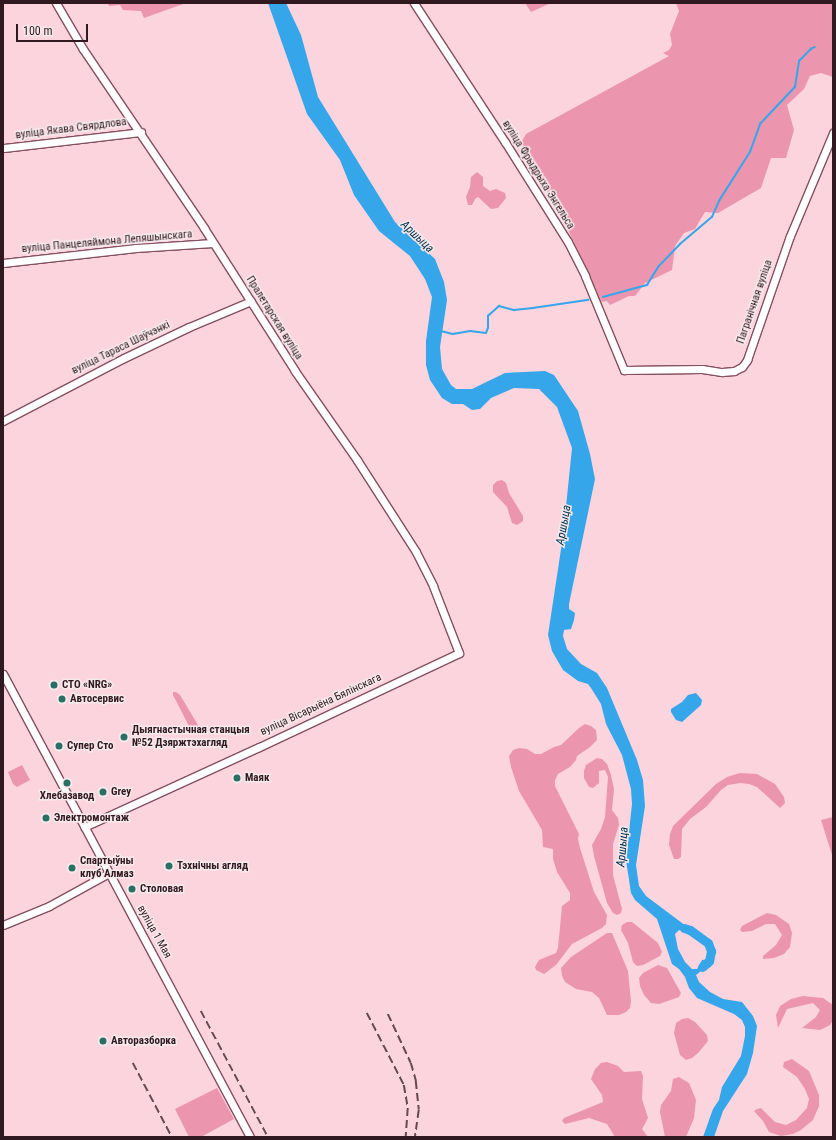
<!DOCTYPE html>
<meta charset="utf-8">
<style>
body{margin:0}
#map{position:relative;width:836px;height:1140px;overflow:hidden;background:#fbd4de;font-family:"Roboto Condensed",sans-serif}
div>[style]{position:absolute}
.green>*{inset:0;background:#eb95af}
.water>*{inset:0;background:#35a6ea}
.stream>*{height:1.5px;margin:-0.75px;padding:0 0.75px;transform-origin:0.75px;border-radius:0.75px;background:#35a6ea}
.river>*{height:9px;margin:-4.5px;padding:0 4.5px;transform-origin:4.5px;border-radius:4.5px;background:#35a6ea}
.roads{filter:drop-shadow(1px 0 #854f60) drop-shadow(-1px 0 #854f60) drop-shadow(0 1px #854f60) drop-shadow(0 -1px #854f60)}
.minor>*{height:7px;margin:-3.5px;padding:0 3.5px;transform-origin:3.5px;border-radius:3.5px;background:#fff}
.rail>*{height:1.5px;margin-top:-0.75px;transform-origin:0;background:repeating-linear-gradient(90deg,#644951 0 8px,transparent 0 12px)}
.dots>*{width:11px;height:11px;translate:-50% -50%;box-sizing:border-box;border:2px solid #f6e9ec;border-radius:50%}
span{translate:-50% -50%;white-space:nowrap;text-align:center;line-height:1.15;-webkit-text-stroke:3px #f6e9ec;paint-order:stroke}
.street-label{font-size:11px;color:#301920}
.poi-label{font-size:11px;color:#301920;font-weight:700}
.left{translate:0 -50%;text-align:left}
.water-label{font-size:12px;color:#002f49;font-style:italic}
.frame{position:absolute;inset:0;border:4px solid #301920;pointer-events:none}
.scale{position:absolute;left:16px;top:24px;width:72px;height:18px;box-sizing:border-box;border:2px solid #301920;border-top:0;padding-left:5px;font-size:12px;line-height:14px;white-space:nowrap;color:#301920;-webkit-text-stroke:3px #f6e9ec;paint-order:stroke}
</style>
<div id="map">
<div class="green">
<div style="clip-path:polygon(108px 3px,186px 3px,144px 18px,141px 11px,123px 10px,120px 5px,109px 6px)"></div>
<div style="clip-path:polygon(525px 3px,551px 3px,531px 12px)"></div>
<div style="clip-path:polygon(676px 3px,833px 3px,833px 77px,821px 73px,810px 76px,804px 89px,787px 105px,794px 130px,786px 158px,771px 158px,761px 188px,718px 213px,705px 212px,695px 229px,684px 233px,675px 246px,672px 270px,645px 283px,635px 296px,629px 296px,610px 305px,607px 301px,601px 302px,569px 232px,521px 143px,526px 134px,669px 56px,663px 53px,669px 50px,672px 45px,670px 34px,679px 11px)"></div>
<div style="clip-path:polygon(477px 172px,483px 177px,483px 186px,490px 191px,496px 189px,505px 193px,506px 198px,498px 208px,491px 209px,478px 197px,475px 199px,472px 205px,468px 205px,466px 197px,470px 187px,471px 177px)"></div>
<div style="clip-path:polygon(502px 480px,506px 483px,509px 493px,523px 516px,523px 521px,517px 525px,512px 523px,507px 507px,493px 492px,493px 485px,497px 481px)"></div>
<div style="clip-path:polygon(173px 692px,176px 692px,180px 695px,198px 725px,200px 730px,199px 732px,194px 732px,190px 728px,173px 695px)"></div>
<div style="clip-path:polygon(585px 724px,591px 726px,596px 730px,597px 740px,590px 747px,577px 756px,576px 760px,570px 767px,558px 774px,555px 780px,555px 786px,579px 834px,578px 839px,580px 848px,594px 892px,607px 915px,606px 924px,602px 928px,572px 944px,556px 965px,544px 974px,536px 970px,535px 967px,539px 960px,556px 953px,558px 948px,562px 906px,570px 900px,570px 893px,557px 872px,553px 859px,553px 849px,543px 847px,542px 830px,519px 791px,511px 767px,509px 756px,513px 750px,519px 748px,527px 749px,535px 754px,541px 754px,554px 747px,561px 745px,579px 728px)"></div>
<div style="clip-path:polygon(597px 758px,602px 759px,607px 764px,611px 775px,614px 789px,612px 810px,618px 818px,619px 825px,613px 844px,613px 875px,622px 909px,621px 913px,617px 915px,613px 913px,607px 903px,594px 856px,592px 845px,601px 829px,605px 817px,608px 777px,605px 770px,599px 771px,599px 783px,593px 788px,589px 787px,584px 778px,584px 771px,586px 765px)"></div>
<div style="clip-path:polygon(22px 765px,30px 780px,17px 787px,13px 784px,8px 772px)"></div>
<div style="clip-path:polygon(740px 773px,757px 774px,775px 784px,784px 797px,785px 803px,780px 808px,757px 787px,749px 784px,740px 783px,728px 785px,721px 790px,706px 807px,690px 819px,682px 829px,681px 857px,678px 859px,674px 859px,669px 845px,670px 834px,673px 826px,716px 784px,727px 777px)"></div>
<div style="clip-path:polygon(833px 817px,833px 858px,821px 820px)"></div>
<div style="clip-path:polygon(767px 913px,776px 915px,789px 924px,792px 933px,790px 947px,784px 954px,774px 958px,763px 959px,763px 956px,776px 945px,782px 935px,775px 924px,766px 924px,752px 931px,742px 932px,740px 930px,742px 926px)"></div>
<div style="clip-path:polygon(627px 922px,632px 922px,658px 943px,662px 952px,660px 956px,643px 965px,637px 966px,633px 962px,628px 943px,621px 930px,622px 925px)"></div>
<div style="clip-path:polygon(607px 933px,612px 933px,628px 971px,631px 1001px,630px 1008px,626px 1012px,619px 1015px,607px 1015px,599px 998px,592px 992px,576px 989px,565px 982px,562px 976px,561px 968px,571px 957px)"></div>
<div style="clip-path:polygon(658px 965px,667px 968px,681px 993px,679px 997px,659px 1004px,651px 1003px,644px 995px,640px 986px,639px 978px,643px 973px)"></div>
<div style="clip-path:polygon(803px 996px,823px 998px,833px 1005px,833px 1020px,830px 1025px,820px 1030px,802px 1028px,816px 1017px,820px 1010px,813px 1003px,787px 1009px,778px 1028px,776px 1015px,780px 1006px,791px 999px)"></div>
<div style="clip-path:polygon(688px 1018px,695px 1022px,707px 1035px,708px 1041px,698px 1053px,692px 1058px,686px 1060px,680px 1055px,674px 1033px,676px 1023px,682px 1019px)"></div>
<div style="clip-path:polygon(792px 1059px,809px 1071px,819px 1095px,819px 1106px,813px 1120px,801px 1130px,793px 1134px,781px 1136px,769px 1132px,763px 1121px,754px 1111px,757px 1109px,761px 1108px,775px 1122px,786px 1125px,796px 1120px,807px 1108px,809px 1099px,805px 1089px,797px 1077px,783px 1067px,784px 1062px)"></div>
<div style="clip-path:polygon(607px 1062px,618px 1066px,624px 1072px,641px 1071px,643px 1076px,642px 1099px,648px 1118px,642px 1129px,648px 1137px,615px 1137px,607px 1124px,589px 1118px,565px 1124px,562px 1121px,564px 1118px,603px 1102px,602px 1095px,591px 1079px,595px 1069px,601px 1063px)"></div>
<div style="clip-path:polygon(679px 1077px,689px 1083px,696px 1100px,694px 1118px,686px 1137px,665px 1137px,660px 1112px,661px 1105px,671px 1091px,673px 1079px)"></div>
<div style="clip-path:polygon(217px 1088px,234px 1119px,201px 1137px,189px 1137px,175px 1109px)"></div>
</div>
<div class="water">
<div style="clip-path:polygon(268px 3px,286px 3px,301px 35px,318px 97px,395px 222px,435px 259px,444px 282px,447px 300px,440px 347px,442px 369px,451px 385px,456px 389px,472px 389px,505px 373px,545px 371px,554px 375px,578px 411px,590px 454px,595px 479px,569px 604px,569px 609px,575px 613px,574px 620px,571px 629px,564px 630px,563px 636px,567px 649px,581px 664px,597px 673px,607px 688px,637px 760px,643px 780px,645px 806px,636px 865px,639px 886px,646px 896px,694px 932px,693px 934px,679px 930px,675px 934px,678px 949px,685px 962px,692px 969px,697px 969px,702px 960px,710px 959px,711px 967px,705px 968px,696px 975px,699px 982px,710px 992px,723px 999px,742px 1002px,753px 1016px,757px 1026px,753px 1053px,747px 1074px,723px 1111px,714px 1137px,703px 1137px,713px 1109px,719px 1100px,722px 1087px,741px 1056px,745px 1036px,745px 1027px,742px 1020px,734px 1014px,697px 998px,689px 988px,685px 977px,679px 969px,672px 964px,657px 919px,635px 900px,631px 893px,626px 860px,632px 804px,631px 789px,622px 755px,606px 724px,601px 704px,591px 688px,588px 684px,578px 681px,563px 670px,552px 651px,548px 635px,563px 536px,572px 448px,557px 407px,539px 389px,514px 388px,491px 398px,480px 409px,472px 410px,463px 404px,452px 404px,442px 398px,430px 380px,426px 365px,426px 341px,432px 297px,425px 279px,410px 256px,379px 231px,354px 195px,340px 160px,307px 114px)"></div>
<div style="clip-path:polygon(696px 693px,702px 700px,701px 705px,682px 722px,676px 720px,671px 712px,671px 709px,682px 702px,688px 695px)"></div>
</div>
<div class="stream">
<div style="left:603px;top:297px;width:46px;rotate:-15.3deg"></div>
<div style="left:647px;top:285px;width:22px;rotate:-58deg"></div>
<div style="left:659px;top:266px;width:30px;rotate:-46deg"></div>
<div style="left:680px;top:244px;width:42px;rotate:-40.2deg"></div>
<div style="left:712px;top:217px;width:17px;rotate:-66deg"></div>
<div style="left:719px;top:201px;width:58px;rotate:-57.7deg"></div>
<div style="left:750px;top:152px;width:30px;rotate:-70deg"></div>
<div style="left:760px;top:124px;width:51px;rotate:-46.6deg"></div>
<div style="left:795px;top:87px;width:26px;rotate:-81deg"></div>
<div style="left:799px;top:61px;width:17px;rotate:-45deg"></div>
<div style="left:811px;top:49px;width:4px;rotate:-27deg"></div>
<div style="left:441px;top:331px;width:12px;rotate:14deg"></div>
<div style="left:453px;top:334px;width:17px;rotate:-10deg"></div>
<div style="left:470px;top:331px;width:16px;rotate:7deg"></div>
<div style="left:486px;top:333px;width:5px;rotate:-68deg"></div>
<div style="left:488px;top:328px;width:12px;rotate:-90deg"></div>
<div style="left:488px;top:316px;width:15px;rotate:-42deg"></div>
<div style="left:499px;top:306px;width:16px;rotate:15deg"></div>
<div style="left:514px;top:310px;width:19px;rotate:-6deg"></div>
<div style="left:533px;top:308px;width:56px;rotate:-8.3deg"></div>
</div>
<div class="river">
<div style="left:684px;top:928px;width:6px;rotate:18deg"></div>
<div style="left:690px;top:930px;width:22px;rotate:36deg"></div>
<div style="left:708px;top:943px;width:9px;rotate:69deg"></div>
<div style="left:711px;top:951px;width:10px;rotate:101deg"></div>
<div style="left:709px;top:961px;width:9px;rotate:139deg"></div>
</div>
<div class="roads">
<div class="minor">
<div style="left:56px;top:3px;width:53px;rotate:59.6deg"></div>
<div style="left:83px;top:49px;width:216px;rotate:55.9deg"></div>
<div style="left:204px;top:228px;width:169px;rotate:57.5deg"></div>
<div style="left:295px;top:371px;width:108px;rotate:55.1deg"></div>
<div style="left:357px;top:460px;width:109px;rotate:57.3deg"></div>
<div style="left:416px;top:552px;width:38px;rotate:63deg"></div>
<div style="left:433px;top:586px;width:72px;rotate:68.8deg"></div>
<div style="left:459px;top:653px;width:221px;rotate:154.8deg"></div>
<div style="left:259px;top:747px;width:192px;rotate:155.4deg"></div>
<div style="left:414px;top:3px;width:166px;rotate:56.8deg"></div>
<div style="left:505px;top:142px;width:118px;rotate:57.8deg"></div>
<div style="left:568px;top:242px;width:38px;rotate:63deg"></div>
<div style="left:585px;top:276px;width:102px;rotate:67.5deg"></div>
<div style="left:624px;top:370px;width:78px;rotate:-0.7deg"></div>
<div style="left:702px;top:369px;width:20px;rotate:9deg"></div>
<div style="left:722px;top:372px;width:12px;rotate:-5deg"></div>
<div style="left:734px;top:371px;width:9px;rotate:-27deg"></div>
<div style="left:742px;top:367px;width:9px;rotate:-54deg"></div>
<div style="left:747px;top:360px;width:131px;rotate:-70.9deg"></div>
<div style="left:790px;top:236px;width:112px;rotate:-67.3deg"></div>
<div style="left:3px;top:148px;width:139px;rotate:-6.6deg"></div>
<div style="left:3px;top:263px;width:134px;rotate:-6.4deg"></div>
<div style="left:136px;top:248px;width:77px;rotate:-3.7deg"></div>
<div style="left:3px;top:421px;width:136px;rotate:-27.5deg"></div>
<div style="left:124px;top:358px;width:72px;rotate:-25.5deg"></div>
<div style="left:189px;top:327px;width:67px;rotate:-22.8deg"></div>
<div style="left:3px;top:674px;width:525px;rotate:61.92deg"></div>
<div style="left:3px;top:925px;width:50px;rotate:-22.4deg"></div>
<div style="left:49px;top:906px;width:68px;rotate:-28.8deg"></div>
</div>
</div>
<div class="rail">
<div style="left:201px;top:1011px;width:143px;rotate:62deg"></div>
<div style="left:367px;top:1013px;width:81px;rotate:62.8deg"></div>
<div style="left:404px;top:1085px;width:23px;rotate:80deg"></div>
<div style="left:408px;top:1108px;width:29px;rotate:94deg"></div>
<div style="left:388px;top:1014px;width:54px;rotate:64.9deg"></div>
<div style="left:411px;top:1063px;width:19px;rotate:74deg"></div>
<div style="left:416px;top:1081px;width:29px;rotate:84deg"></div>
<div style="left:419px;top:1110px;width:27px;rotate:98deg"></div>
<div style="left:133px;top:1063px;width:84px;rotate:62.2deg"></div>
</div>
<div class="dots">
<div style="left:54px;top:685px;background:#2a6f64"></div>
<div style="left:62px;top:699px;background:#2a6f64"></div>
<div style="left:124px;top:737px;background:#2a6f64"></div>
<div style="left:59px;top:746px;background:#2a6f64"></div>
<div style="left:237px;top:778px;background:#2a6f64"></div>
<div style="left:67px;top:783px;background:#2a6f64"></div>
<div style="left:103px;top:792px;background:#2a6f64"></div>
<div style="left:46px;top:818px;background:#2a6f64"></div>
<div style="left:169px;top:866px;background:#2a6f64"></div>
<div style="left:72px;top:868px;background:#2a6f64"></div>
<div style="left:132px;top:889px;background:#2a6f64"></div>
<div style="left:103px;top:1041px;background:#2a6f64"></div>
</div>
<div class="street-label">
<span style="left:71px;top:129px;rotate:-7deg">вуліца Якава Свярдлова</span>
<span style="left:538px;top:175px;rotate:58deg">вуліца Фрыдрыха Энгельса</span>
<span style="left:107px;top:242px;rotate:-5deg">вуліца Панцеляймона Лепяшынскага</span>
<span style="left:755px;top:302px;rotate:-71deg">Пагранічная вуліца</span>
<span style="left:274px;top:318px;rotate:58deg">Пралетарская вуліца</span>
<span style="left:121px;top:348px;rotate:-26deg">вуліца Тараса Шаўчэнкі</span>
<span style="left:321px;top:705px;rotate:-25deg">вуліца Вісарыёна Бялінскага</span>
<span style="left:154px;top:932px;rotate:61deg">вуліца 1 Мая</span>
</div>
<div class="poi-label">
<span class="left" style="left:62px;top:685px">СТО «NRG»</span>
<span class="left" style="left:70px;top:699px">Автосервис</span>
<span class="left" style="left:132px;top:737px">Дыягнастычная станцыя<br>№52 Дзяржтэхагляд</span>
<span class="left" style="left:67px;top:746px">Супер Сто</span>
<span class="left" style="left:245px;top:778px">Маяк</span>
<span class="left" style="left:111px;top:792px">Grey</span>
<span style="left:67px;top:796px">Хлебазавод</span>
<span class="left" style="left:54px;top:818px">Электромонтаж</span>
<span class="left" style="left:80px;top:868px">Спартыўны<br>клуб Алмаз</span>
<span class="left" style="left:177px;top:866px">Тэхнічны агляд</span>
<span class="left" style="left:140px;top:889px">Столовая</span>
<span class="left" style="left:111px;top:1041px">Авторазборка</span>
</div>
<div class="water-label">
<span style="left:417px;top:237px;rotate:44deg">Аршыца</span>
<span style="left:564px;top:525px;rotate:-80deg">Аршыца</span>
<span style="left:623px;top:847px;rotate:-85deg">Аршыца</span>
</div>
<div class="frame"></div>
<div class="scale">100 m</div>
</div>
